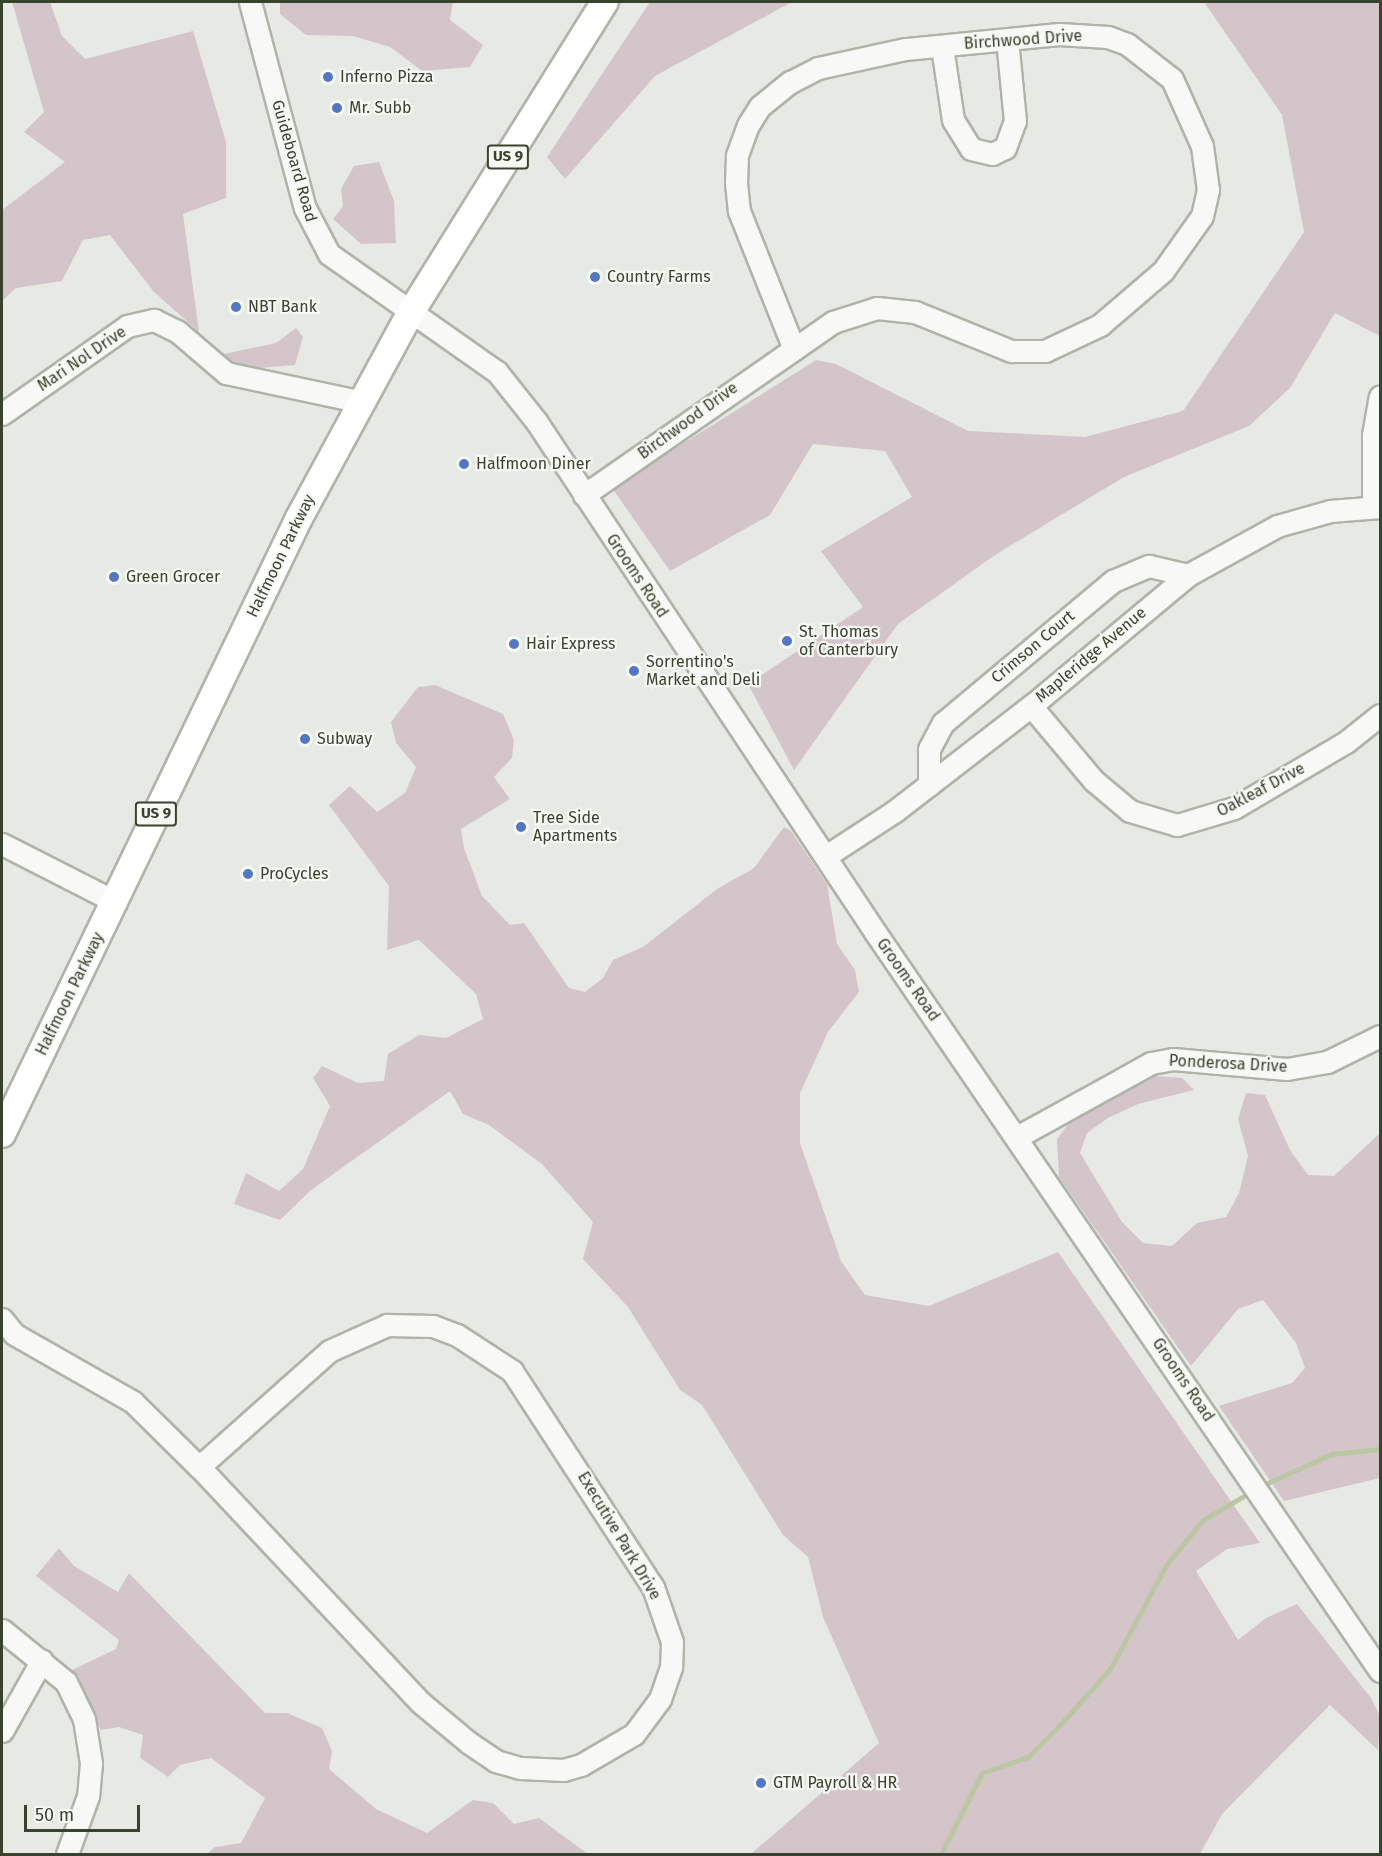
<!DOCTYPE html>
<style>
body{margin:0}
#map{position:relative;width:1382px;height:1856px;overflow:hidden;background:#e7eae4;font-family:"Fira Sans",sans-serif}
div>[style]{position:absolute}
.green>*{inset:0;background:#d4c5cb}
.stream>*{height:4.5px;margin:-2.25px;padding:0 2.25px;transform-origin:2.25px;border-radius:2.25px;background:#bac7a2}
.roads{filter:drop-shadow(2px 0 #afb4a9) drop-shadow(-2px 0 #afb4a9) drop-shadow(0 2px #afb4a9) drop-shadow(0 -2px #afb4a9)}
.minor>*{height:21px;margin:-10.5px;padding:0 10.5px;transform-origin:10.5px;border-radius:10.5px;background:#f8f9f6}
.major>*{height:26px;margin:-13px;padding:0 13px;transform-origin:13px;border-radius:13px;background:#fff}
.dots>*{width:16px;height:16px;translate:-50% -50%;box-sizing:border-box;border:3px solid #f6f8f3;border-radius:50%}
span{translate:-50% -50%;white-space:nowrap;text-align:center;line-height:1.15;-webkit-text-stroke:4.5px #f6f8f3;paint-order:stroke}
.shield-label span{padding:2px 4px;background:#f6f8f3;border:2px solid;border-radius:4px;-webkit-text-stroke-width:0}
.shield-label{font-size:15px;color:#38422c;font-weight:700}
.street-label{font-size:16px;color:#38422c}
.poi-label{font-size:16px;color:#38422c}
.left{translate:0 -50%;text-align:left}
.frame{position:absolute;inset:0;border:3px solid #38422c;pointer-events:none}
.scale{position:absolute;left:24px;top:1805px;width:116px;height:27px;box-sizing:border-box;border:3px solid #38422c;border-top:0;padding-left:8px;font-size:18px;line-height:21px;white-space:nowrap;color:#38422c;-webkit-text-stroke:4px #f6f8f3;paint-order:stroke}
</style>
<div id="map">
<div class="green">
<div style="clip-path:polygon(12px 2px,50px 2px,62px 36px,85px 59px,193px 31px,226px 142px,226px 198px,183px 214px,199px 332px,154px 292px,110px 235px,83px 240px,62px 281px,16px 288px,2px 301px,2px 210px,65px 162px,24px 132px,44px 112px)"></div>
<div style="clip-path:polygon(280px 2px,453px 2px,450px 20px,483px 45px,470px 67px,422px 71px,390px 47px,353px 36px,306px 35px,280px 14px)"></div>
<div style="clip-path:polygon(650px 2px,792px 2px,655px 76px,565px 179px,547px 157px)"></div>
<div style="clip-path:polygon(1204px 2px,1380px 2px,1380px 336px,1335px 313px,1290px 388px,1249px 426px,1124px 477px,995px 555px,898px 624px,794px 770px,748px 684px,863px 607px,821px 551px,912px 497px,885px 451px,813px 444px,770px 515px,670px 571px,612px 488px,816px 360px,836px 364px,968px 431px,1085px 437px,1183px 411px,1304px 232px,1282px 115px)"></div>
<div style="clip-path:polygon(379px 162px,394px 201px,396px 243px,361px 244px,333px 219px,343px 206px,341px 189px,354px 166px)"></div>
<div style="clip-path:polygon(296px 328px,303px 337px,295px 365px,237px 370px,219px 355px,276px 343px)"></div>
<div style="clip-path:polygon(435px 685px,503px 714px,514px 740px,512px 758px,494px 777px,510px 799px,461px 829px,464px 848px,482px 896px,510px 925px,524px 923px,569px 988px,585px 992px,603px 978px,613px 960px,643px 947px,717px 889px,754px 868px,784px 827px,791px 831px,827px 884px,837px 944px,855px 970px,859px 992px,828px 1032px,800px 1093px,800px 1143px,841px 1261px,865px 1295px,929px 1306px,1058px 1252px,1260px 1543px,1227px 1549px,1196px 1571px,1238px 1640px,1266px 1618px,1297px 1604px,1371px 1698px,1380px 1716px,1378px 1750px,1330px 1705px,1222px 1814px,1200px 1854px,751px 1854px,879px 1743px,823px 1617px,808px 1557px,783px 1535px,702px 1405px,680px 1390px,628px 1307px,583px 1259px,593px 1222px,542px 1164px,489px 1125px,463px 1114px,450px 1091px,311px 1190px,280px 1220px,234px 1204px,246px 1173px,279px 1191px,303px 1169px,330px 1106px,313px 1078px,322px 1066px,358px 1083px,384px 1081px,388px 1054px,419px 1035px,446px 1038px,483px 1019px,476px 994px,419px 940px,387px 950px,389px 886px,329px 805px,350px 786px,377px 812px,405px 793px,416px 767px,396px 743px,391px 722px,418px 687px)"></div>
<div style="clip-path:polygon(1155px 1076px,1182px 1078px,1194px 1090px,1138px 1104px,1108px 1118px,1087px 1133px,1080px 1153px,1122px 1222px,1143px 1243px,1172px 1246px,1197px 1223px,1226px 1217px,1239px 1193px,1248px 1156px,1238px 1119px,1246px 1093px,1265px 1095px,1290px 1150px,1308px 1175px,1334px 1176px,1380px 1133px,1380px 1478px,1284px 1501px,1219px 1406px,1292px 1383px,1305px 1368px,1296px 1343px,1263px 1300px,1238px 1309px,1191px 1366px,1059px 1177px,1057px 1139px,1072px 1119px)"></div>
<div style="clip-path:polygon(59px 1548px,74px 1566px,118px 1592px,129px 1573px,265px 1713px,287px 1713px,322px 1728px,332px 1751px,329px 1769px,376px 1809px,427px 1833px,473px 1800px,493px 1803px,514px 1824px,539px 1818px,588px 1854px,207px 1854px,215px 1847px,241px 1843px,265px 1798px,211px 1758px,180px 1765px,168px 1777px,140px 1758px,143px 1735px,119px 1727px,101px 1730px,68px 1672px,116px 1649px,119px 1640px,36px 1576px)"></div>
</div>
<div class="stream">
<div style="left:1261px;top:1486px;width:78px;rotate:-24.3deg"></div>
<div style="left:1332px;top:1454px;width:48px;rotate:-5.9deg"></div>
<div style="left:941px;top:1854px;width:91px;rotate:-63.2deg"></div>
<div style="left:982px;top:1773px;width:49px;rotate:-19.2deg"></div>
<div style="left:1028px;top:1757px;width:45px;rotate:-45deg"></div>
<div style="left:1060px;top:1725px;width:75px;rotate:-48.2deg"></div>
<div style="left:1110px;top:1669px;width:119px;rotate:-61.5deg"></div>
<div style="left:1167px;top:1564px;width:57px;rotate:-50.7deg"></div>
<div style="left:1203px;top:1520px;width:56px;rotate:-30.3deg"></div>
</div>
<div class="roads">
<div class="minor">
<div style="left:250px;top:2px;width:213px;rotate:75.1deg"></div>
<div style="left:305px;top:208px;width:52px;rotate:62.4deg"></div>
<div style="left:329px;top:254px;width:205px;rotate:35.1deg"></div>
<div style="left:497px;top:372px;width:63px;rotate:51.5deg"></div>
<div style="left:536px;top:421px;width:613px;rotate:56.44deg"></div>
<div style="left:875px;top:932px;width:895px;rotate:55.65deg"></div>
<div style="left:942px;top:47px;width:74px;rotate:81.4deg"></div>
<div style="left:953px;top:120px;width:34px;rotate:58deg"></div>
<div style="left:971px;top:149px;width:22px;rotate:13deg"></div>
<div style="left:992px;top:154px;width:14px;rotate:-25deg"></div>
<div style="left:1005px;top:148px;width:29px;rotate:-70deg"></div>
<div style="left:1015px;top:121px;width:82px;rotate:-95.6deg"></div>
<div style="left:2px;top:414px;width:153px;rotate:-35.1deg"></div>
<div style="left:127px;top:326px;width:28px;rotate:-13deg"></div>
<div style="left:154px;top:320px;width:25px;rotate:26deg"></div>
<div style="left:177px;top:331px;width:65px;rotate:40.6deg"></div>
<div style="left:226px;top:373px;width:140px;rotate:12deg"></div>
<div style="left:584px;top:495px;width:303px;rotate:-34.8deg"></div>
<div style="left:833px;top:322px;width:46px;rotate:-17.7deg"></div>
<div style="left:877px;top:308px;width:38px;rotate:6deg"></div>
<div style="left:915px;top:312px;width:104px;rotate:22.1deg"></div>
<div style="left:1011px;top:351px;width:34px"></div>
<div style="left:1045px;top:351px;width:61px;rotate:-25.3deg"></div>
<div style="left:1100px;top:325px;width:83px;rotate:-40.6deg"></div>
<div style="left:1163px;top:271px;width:67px;rotate:-54.7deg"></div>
<div style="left:1202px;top:216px;width:27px;rotate:-77deg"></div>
<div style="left:1208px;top:190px;width:44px;rotate:-97.8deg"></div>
<div style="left:1202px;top:146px;width:73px;rotate:-114.1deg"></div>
<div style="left:1172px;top:79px;width:57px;rotate:-142.1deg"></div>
<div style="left:1127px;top:44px;width:20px;rotate:-160deg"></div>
<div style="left:1108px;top:37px;width:49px;rotate:-176.5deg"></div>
<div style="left:1059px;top:34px;width:155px;rotate:174.4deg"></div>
<div style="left:905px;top:49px;width:89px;rotate:167.7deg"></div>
<div style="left:818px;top:68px;width:31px;rotate:153deg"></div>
<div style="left:790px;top:82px;width:38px;rotate:141deg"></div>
<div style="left:760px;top:106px;width:22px;rotate:122deg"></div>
<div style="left:748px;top:125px;width:33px;rotate:110deg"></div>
<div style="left:737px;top:156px;width:27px;rotate:92deg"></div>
<div style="left:736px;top:183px;width:28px;rotate:84deg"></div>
<div style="left:739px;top:211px;width:149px;rotate:68.3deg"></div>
<div style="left:1373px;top:506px;width:71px;rotate:-90deg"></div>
<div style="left:1373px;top:435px;width:39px;rotate:-80deg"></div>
<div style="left:1031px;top:706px;width:97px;rotate:50deg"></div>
<div style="left:1093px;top:780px;width:48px;rotate:40deg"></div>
<div style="left:1130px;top:811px;width:49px;rotate:16.6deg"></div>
<div style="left:1177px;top:825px;width:59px;rotate:-16.6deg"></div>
<div style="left:1234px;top:808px;width:130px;rotate:-30.5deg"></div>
<div style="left:1346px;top:742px;width:43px;rotate:-38.5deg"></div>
<div style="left:929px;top:785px;width:36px;rotate:-90deg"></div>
<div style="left:929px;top:749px;width:30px;rotate:-62deg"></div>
<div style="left:943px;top:723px;width:222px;rotate:-39.9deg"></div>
<div style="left:1113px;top:581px;width:39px;rotate:-23deg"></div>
<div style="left:1149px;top:566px;width:40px;rotate:13deg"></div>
<div style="left:2px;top:844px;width:128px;rotate:27deg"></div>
<div style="left:826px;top:856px;width:82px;rotate:-33.1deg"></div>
<div style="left:895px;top:811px;width:172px;rotate:-37.7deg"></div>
<div style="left:1031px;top:706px;width:204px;rotate:-39.8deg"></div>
<div style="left:1188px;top:575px;width:102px;rotate:-28.8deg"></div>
<div style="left:1277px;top:526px;width:55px;rotate:-15.8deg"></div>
<div style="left:1330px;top:511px;width:50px;rotate:-4.6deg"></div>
<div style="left:1017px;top:1137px;width:153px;rotate:-28.9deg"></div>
<div style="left:1151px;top:1063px;width:22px;rotate:-10deg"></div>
<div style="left:1173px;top:1059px;width:114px;rotate:5deg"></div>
<div style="left:1287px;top:1069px;width:41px;rotate:-9.9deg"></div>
<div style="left:1327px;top:1062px;width:59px;rotate:-26.1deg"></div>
<div style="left:2px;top:1319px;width:19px;rotate:51deg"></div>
<div style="left:14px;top:1334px;width:137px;rotate:29.7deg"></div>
<div style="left:133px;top:1402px;width:93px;rotate:44.6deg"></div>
<div style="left:387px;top:1325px;width:46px;rotate:1.2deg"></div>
<div style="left:433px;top:1326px;width:26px;rotate:21deg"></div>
<div style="left:457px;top:1335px;width:66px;rotate:33.2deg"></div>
<div style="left:512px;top:1371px;width:258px;rotate:56.9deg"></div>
<div style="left:653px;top:1587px;width:58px;rotate:70.9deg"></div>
<div style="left:672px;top:1642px;width:25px;rotate:92deg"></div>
<div style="left:671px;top:1667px;width:34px;rotate:109deg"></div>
<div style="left:660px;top:1699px;width:44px;rotate:126.6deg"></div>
<div style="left:634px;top:1734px;width:61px;rotate:149.7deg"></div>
<div style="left:581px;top:1765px;width:18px;rotate:164deg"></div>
<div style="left:564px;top:1770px;width:44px;rotate:-177.4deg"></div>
<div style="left:520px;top:1768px;width:25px;rotate:-164deg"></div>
<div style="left:496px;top:1761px;width:34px;rotate:-146deg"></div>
<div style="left:468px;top:1742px;width:62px;rotate:-140.2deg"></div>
<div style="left:420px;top:1702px;width:323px;rotate:-133.2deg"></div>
<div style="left:199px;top:1467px;width:174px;rotate:-41.7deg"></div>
<div style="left:329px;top:1351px;width:64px;rotate:-24.1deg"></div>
<div style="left:2px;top:1630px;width:82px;rotate:39.1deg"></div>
<div style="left:66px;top:1682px;width:41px;rotate:64.1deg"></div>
<div style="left:84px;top:1719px;width:45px;rotate:81deg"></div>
<div style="left:91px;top:1763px;width:33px;rotate:95deg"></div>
<div style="left:88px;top:1796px;width:62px;rotate:109.9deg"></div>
<div style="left:2px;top:1731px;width:81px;rotate:-60.6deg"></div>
</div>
<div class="major">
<div style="left:2px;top:1134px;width:684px;rotate:-64.26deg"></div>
<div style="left:299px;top:518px;width:234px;rotate:-61.5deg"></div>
<div style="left:411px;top:312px;width:366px;rotate:-58deg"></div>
</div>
</div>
<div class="dots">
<div style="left:328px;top:77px;background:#5377c5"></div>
<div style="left:337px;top:108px;background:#5377c5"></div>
<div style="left:595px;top:277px;background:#5377c5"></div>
<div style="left:236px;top:307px;background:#5377c5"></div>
<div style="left:464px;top:464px;background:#5377c5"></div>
<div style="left:114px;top:577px;background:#5377c5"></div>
<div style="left:787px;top:641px;background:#5377c5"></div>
<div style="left:514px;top:644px;background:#5377c5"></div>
<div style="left:634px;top:671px;background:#5377c5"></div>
<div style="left:305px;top:739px;background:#5377c5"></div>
<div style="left:521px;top:827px;background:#5377c5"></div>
<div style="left:248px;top:874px;background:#5377c5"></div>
<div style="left:761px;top:1783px;background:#5377c5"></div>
</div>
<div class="shield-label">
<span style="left:508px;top:157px">US 9</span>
<span style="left:156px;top:814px">US 9</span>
</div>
<div class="street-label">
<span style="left:1023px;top:40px;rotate:-4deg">Birchwood Drive</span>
<span style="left:294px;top:161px;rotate:74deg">Guideboard Road</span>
<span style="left:82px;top:359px;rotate:-34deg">Mari Nol Drive</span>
<span style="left:688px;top:421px;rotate:-36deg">Birchwood Drive</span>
<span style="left:281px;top:556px;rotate:-64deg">Halfmoon Parkway</span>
<span style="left:637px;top:576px;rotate:56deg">Grooms Road</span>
<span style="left:1033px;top:647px;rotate:-40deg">Crimson Court</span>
<span style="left:1091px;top:655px;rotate:-40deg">Mapleridge Avenue</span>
<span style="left:1261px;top:790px;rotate:-28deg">Oakleaf Drive</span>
<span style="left:908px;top:980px;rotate:55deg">Grooms Road</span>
<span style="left:70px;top:994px;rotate:-64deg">Halfmoon Parkway</span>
<span style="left:1228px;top:1064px;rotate:3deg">Ponderosa Drive</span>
<span style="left:1183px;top:1380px;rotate:56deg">Grooms Road</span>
<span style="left:619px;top:1536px;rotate:59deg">Executive Park Drive</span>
</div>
<div class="poi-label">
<span class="left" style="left:340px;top:77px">Inferno Pizza</span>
<span class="left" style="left:349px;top:108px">Mr. Subb</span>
<span class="left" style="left:607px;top:277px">Country Farms</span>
<span class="left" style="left:248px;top:307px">NBT Bank</span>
<span class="left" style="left:476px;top:464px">Halfmoon Diner</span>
<span class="left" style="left:126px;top:577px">Green Grocer</span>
<span class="left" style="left:799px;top:641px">St. Thomas<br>of Canterbury</span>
<span class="left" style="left:526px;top:644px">Hair Express</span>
<span class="left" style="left:646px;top:671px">Sorrentino's<br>Market and Deli</span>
<span class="left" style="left:317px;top:739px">Subway</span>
<span class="left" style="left:533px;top:827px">Tree Side<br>Apartments</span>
<span class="left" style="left:260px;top:874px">ProCycles</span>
<span class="left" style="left:773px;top:1783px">GTM Payroll &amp; HR</span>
</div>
<div class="frame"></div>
<div class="scale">50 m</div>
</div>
